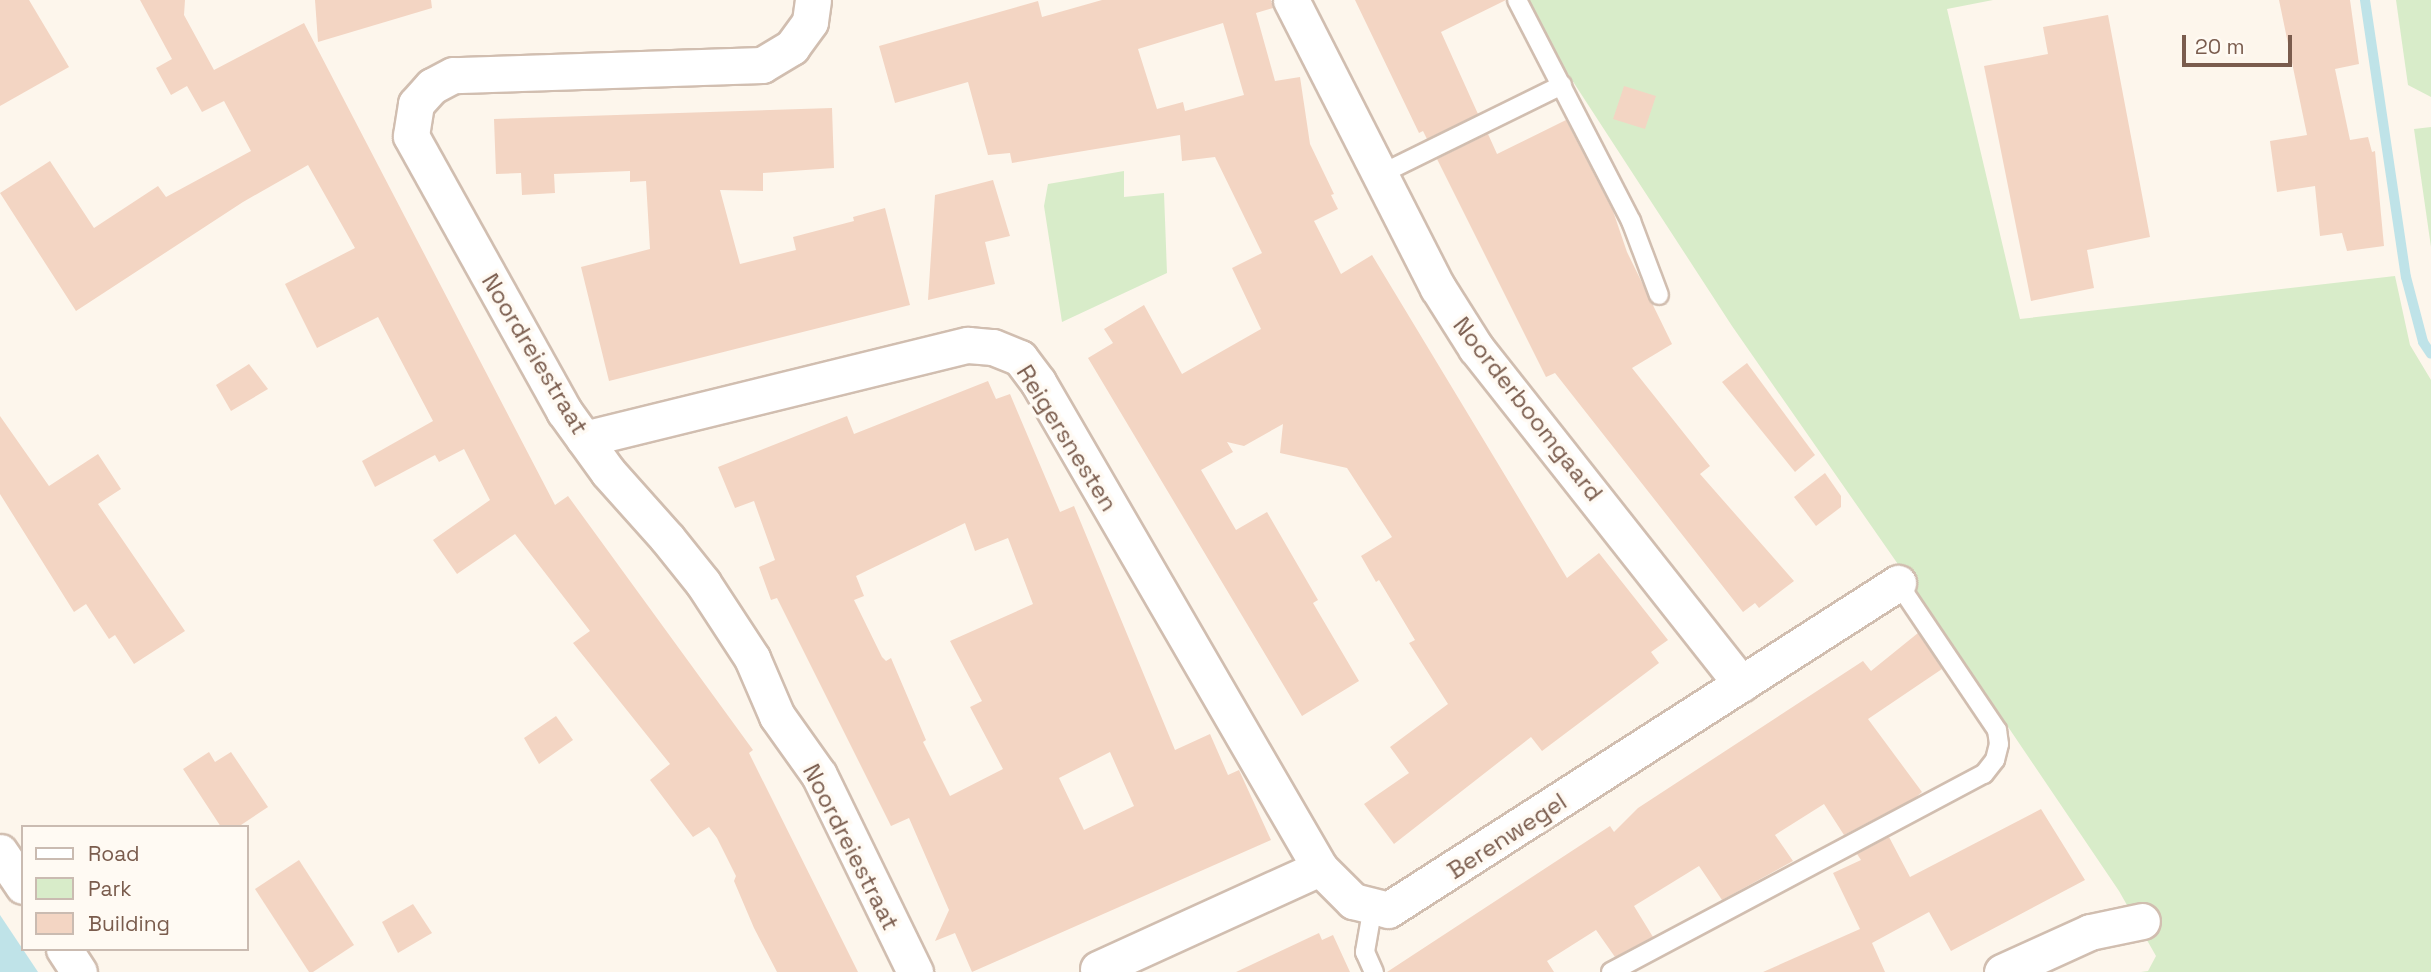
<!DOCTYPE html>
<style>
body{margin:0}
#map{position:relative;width:2431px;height:972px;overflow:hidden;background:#fdf6ec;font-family:"Space Grotesk",sans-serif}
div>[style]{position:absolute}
.green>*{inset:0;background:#d8ecc9}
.water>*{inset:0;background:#bfe3e8}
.stream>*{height:10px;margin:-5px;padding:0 5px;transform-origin:5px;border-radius:5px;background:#bfe3e8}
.building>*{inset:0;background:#f3d5c3}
.roads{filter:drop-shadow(2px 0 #d1beb0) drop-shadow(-2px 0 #d1beb0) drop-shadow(0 2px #d1beb0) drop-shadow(0 -2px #d1beb0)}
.service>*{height:18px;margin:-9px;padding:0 9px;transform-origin:9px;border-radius:9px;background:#fff}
.minor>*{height:35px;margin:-17.5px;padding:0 17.5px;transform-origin:17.5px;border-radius:17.5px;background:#fff}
span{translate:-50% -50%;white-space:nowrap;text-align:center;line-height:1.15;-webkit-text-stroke:7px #fffaf3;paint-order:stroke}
.street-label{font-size:24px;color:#7a5c4d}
.legend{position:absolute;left:21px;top:825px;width:228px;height:126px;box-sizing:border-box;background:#fffaf3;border:2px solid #cabbb1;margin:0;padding:9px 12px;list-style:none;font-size:21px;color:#7a5c4d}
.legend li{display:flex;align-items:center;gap:14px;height:35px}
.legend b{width:35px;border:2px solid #cabbb1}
.scale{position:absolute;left:2182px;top:35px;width:110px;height:32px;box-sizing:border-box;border:4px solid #7a5c4d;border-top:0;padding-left:9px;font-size:21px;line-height:24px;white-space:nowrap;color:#7a5c4d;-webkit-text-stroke:5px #fffaf3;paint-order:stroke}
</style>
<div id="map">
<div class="green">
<div style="clip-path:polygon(1520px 0,1993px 0,1947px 9px,2020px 319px,2395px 276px,2410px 345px,2431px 380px,2431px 972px,2141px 972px,2148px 971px,2156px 956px,2119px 891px,1902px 570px,1732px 326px)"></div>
<div style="clip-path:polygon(2396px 0,2431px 0,2431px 97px,2408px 85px)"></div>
<div style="clip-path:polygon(2431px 127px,2431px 247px,2414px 129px)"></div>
<div style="clip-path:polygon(1124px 171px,1124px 197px,1164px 193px,1167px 273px,1062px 322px,1044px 206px,1048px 184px)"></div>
</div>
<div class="water">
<div style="clip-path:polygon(0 915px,38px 972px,0 972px)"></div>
</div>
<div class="stream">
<div style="left:2365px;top:0;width:280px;rotate:81.6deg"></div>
<div style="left:2406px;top:277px;width:67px;rotate:75.3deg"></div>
<div style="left:2423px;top:342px;width:14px;rotate:56deg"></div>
</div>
<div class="building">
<div style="clip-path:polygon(0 0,29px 0,69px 67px,0 106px)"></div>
<div style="clip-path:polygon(140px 0,185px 0,184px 15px,214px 70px,304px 23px,555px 505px,568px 496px,753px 750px,749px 753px,858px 972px,777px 972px,754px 928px,734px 881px,736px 876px,717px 838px,709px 827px,693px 837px,650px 780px,670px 764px,573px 643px,590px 631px,515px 534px,457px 574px,433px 540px,490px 500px,464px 449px,439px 462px,435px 455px,375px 487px,362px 461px,433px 421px,378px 317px,317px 348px,285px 284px,355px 248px,308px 165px,243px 202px,76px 311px,0 193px,50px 161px,94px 228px,158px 186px,166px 197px,251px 151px,224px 101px,202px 112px,187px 86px,171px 95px,156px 68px,172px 59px)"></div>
<div style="clip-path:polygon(315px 0,431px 0,432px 8px,318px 42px)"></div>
<div style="clip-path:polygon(evenodd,1102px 0,1271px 0,1273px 8px,1256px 13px,1275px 81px,1300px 77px,1310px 144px,1334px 194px,1331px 195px,1338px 209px,1314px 221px,1341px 274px,1372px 255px,1567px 578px,1599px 553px,1668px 640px,1651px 652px,1659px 663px,1542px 751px,1531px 737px,1394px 844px,1364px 804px,1409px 773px,1390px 747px,1448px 704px,1409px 643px,1415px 640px,1379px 580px,1376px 582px,1361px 556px,1392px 537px,1347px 468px,1280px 453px,1283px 424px,1244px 446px,1227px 442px,1233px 452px,1201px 470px,1236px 530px,1267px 512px,1318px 600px,1313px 603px,1359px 681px,1302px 716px,1088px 358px,1113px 343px,1104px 329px,1144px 305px,1182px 374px,1261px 329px,1232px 268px,1262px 253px,1215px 157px,1182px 161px,1180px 135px,1012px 163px,1010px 153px,988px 155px,968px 82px,895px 103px,879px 46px,1038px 1px,1042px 17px,1102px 0,1223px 23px,1244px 95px,1185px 111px,1183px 102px,1157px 109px,1138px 49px,1223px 23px)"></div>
<div style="clip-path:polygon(1355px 0,1506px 0,1441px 32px,1478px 114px,1427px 139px,1423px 131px,1419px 133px)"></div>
<div style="clip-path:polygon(2279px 0,2350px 0,2359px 64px,2335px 69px,2350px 140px,2368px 137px,2372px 152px,2375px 151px,2384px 246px,2347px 251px,2342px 233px,2320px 236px,2315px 186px,2277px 192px,2270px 141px,2307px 135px)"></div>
<div style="clip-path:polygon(2108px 15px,2150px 237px,2087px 250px,2094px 288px,2031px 301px,1984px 66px,2048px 54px,2043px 27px)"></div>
<div style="clip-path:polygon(1624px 86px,1656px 96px,1645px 129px,1613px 119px)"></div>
<div style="clip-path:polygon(832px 108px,834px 168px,763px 173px,763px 191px,720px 190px,740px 264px,796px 250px,793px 237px,854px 221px,853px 217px,885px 208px,910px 305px,609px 381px,581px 267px,650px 249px,646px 181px,630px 182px,630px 171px,554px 174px,555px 193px,522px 195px,521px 173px,496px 174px,494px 119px)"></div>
<div style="clip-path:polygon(1566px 120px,1613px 211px,1627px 252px,1672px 344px,1632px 368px,1710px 466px,1700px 474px,1794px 581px,1759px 608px,1755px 603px,1743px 612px,1555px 373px,1546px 377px,1437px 159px,1488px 134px,1497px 154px)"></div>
<div style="clip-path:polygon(993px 180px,1010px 236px,985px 242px,995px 284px,928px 300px,935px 195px)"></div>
<div style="clip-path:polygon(1747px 363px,1815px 455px,1795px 472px,1722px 382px)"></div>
<div style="clip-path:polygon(249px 364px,268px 389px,231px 411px,216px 385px)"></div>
<div style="clip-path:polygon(evenodd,988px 381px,996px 399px,1010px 394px,1060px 512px,1074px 506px,1175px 750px,1210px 734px,1228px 775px,1239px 770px,1271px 840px,972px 972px,955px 933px,935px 941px,949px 910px,909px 818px,891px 826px,777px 598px,771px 600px,759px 567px,775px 560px,754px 501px,735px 508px,718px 467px,847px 416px,854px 434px,988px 381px,965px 523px,975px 551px,1008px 538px,1033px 604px,950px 641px,982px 701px,970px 707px,1003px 769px,950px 796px,923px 742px,926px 740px,891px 658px,886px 661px,882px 657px,854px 600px,864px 596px,856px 576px,965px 523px,988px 381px,1110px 752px,1134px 806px,1084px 830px,1059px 778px,1110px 752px)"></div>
<div style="clip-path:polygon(0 416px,49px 486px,98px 454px,121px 489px,98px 504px,185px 631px,134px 664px,115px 635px,109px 639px,86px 604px,74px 612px,0 494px)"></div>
<div style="clip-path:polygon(1825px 473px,1841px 496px,1841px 507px,1816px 526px,1794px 497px)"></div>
<div style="clip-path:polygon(1918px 633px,1942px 669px,1868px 719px,1922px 792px,1915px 798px,1844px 835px,1824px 804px,1775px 835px,1793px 861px,1722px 900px,1699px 866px,1634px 906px,1653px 937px,1615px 957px,1596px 930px,1547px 961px,1554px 972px,1387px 972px,1610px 826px,1614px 832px,1638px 808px,1863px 661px,1871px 671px)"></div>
<div style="clip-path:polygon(556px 716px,573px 740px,539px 764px,524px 738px)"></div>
<div style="clip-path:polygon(209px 752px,215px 762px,231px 752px,268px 807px,238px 827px,221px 827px,183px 769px)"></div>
<div style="clip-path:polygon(2041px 809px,2085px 880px,1951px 951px,1929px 912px,1872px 943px,1885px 972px,1763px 972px,1860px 929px,1833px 873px,1861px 860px,1857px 854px,1889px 837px,1910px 877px)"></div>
<div style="clip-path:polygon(299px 860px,354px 945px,313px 972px,309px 972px,255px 889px)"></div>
<div style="clip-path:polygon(413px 904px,432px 933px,398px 953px,382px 922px)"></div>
<div style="clip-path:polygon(1319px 933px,1322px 940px,1333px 935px,1350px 972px,1236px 972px)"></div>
</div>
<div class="roads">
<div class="service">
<div style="left:1517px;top:0;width:249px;rotate:62.7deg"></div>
<div style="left:1631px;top:221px;width:79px;rotate:69.3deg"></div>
<div style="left:1379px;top:175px;width:204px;rotate:-26.2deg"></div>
<div style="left:1373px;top:906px;width:47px;rotate:99.9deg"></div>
<div style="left:1365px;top:952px;width:22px;rotate:66deg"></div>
<div style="left:1611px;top:972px;width:422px;rotate:-28deg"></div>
<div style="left:1984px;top:774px;width:18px;rotate:-52deg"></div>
<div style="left:1995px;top:760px;width:16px;rotate:-76deg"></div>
<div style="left:1999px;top:744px;width:14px;rotate:-98deg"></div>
<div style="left:1997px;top:730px;width:177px;rotate:-124deg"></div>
</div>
<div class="minor">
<div style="left:813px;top:0;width:22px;rotate:98deg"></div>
<div style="left:810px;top:22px;width:31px;rotate:126deg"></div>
<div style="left:792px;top:47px;width:35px;rotate:149deg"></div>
<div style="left:762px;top:65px;width:309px;rotate:178.1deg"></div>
<div style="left:453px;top:75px;width:24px;rotate:152deg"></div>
<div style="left:432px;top:86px;width:24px;rotate:132deg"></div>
<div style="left:416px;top:104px;width:32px;rotate:99deg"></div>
<div style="left:411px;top:136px;width:315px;rotate:60.9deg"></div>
<div style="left:564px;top:411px;width:75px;rotate:54.2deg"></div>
<div style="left:608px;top:472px;width:89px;rotate:48.2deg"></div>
<div style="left:667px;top:538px;width:58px;rotate:51.3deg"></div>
<div style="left:703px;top:583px;width:90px;rotate:56.8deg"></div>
<div style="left:752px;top:658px;width:63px;rotate:66.7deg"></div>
<div style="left:777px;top:716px;width:72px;rotate:54.6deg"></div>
<div style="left:819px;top:775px;width:219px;rotate:64deg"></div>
<div style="left:1291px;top:0;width:323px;rotate:63deg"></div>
<div style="left:1438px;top:288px;width:71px;rotate:57.7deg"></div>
<div style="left:1476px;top:348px;width:428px;rotate:51.7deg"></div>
<div style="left:584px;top:439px;width:395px;rotate:-13.8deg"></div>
<div style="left:968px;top:345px;width:25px;rotate:5deg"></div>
<div style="left:993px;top:347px;width:29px;rotate:22deg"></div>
<div style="left:1020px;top:358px;width:30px;rotate:53deg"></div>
<div style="left:1038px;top:382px;width:562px;rotate:59.88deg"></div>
<div style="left:0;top:852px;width:41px;rotate:55.9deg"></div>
<div style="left:64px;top:949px;width:27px;rotate:57deg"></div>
<div style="left:1098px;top:969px;width:244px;rotate:-24.5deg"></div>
<div style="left:1320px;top:868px;width:47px;rotate:45deg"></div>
<div style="left:1353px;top:901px;width:36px;rotate:14deg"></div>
<div style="left:1388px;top:910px;width:606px;rotate:-32.67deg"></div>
<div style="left:2002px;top:972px;width:97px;rotate:-24.4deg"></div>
<div style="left:2090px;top:932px;width:53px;rotate:-11.9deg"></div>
</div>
</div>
<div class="street-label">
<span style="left:535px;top:354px;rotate:59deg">Noordreiestraat</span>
<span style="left:1528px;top:409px;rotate:52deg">Noorderboomgaard</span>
<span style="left:1067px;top:438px;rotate:58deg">Reigersnesten</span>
<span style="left:1507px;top:836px;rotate:-33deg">Berenwegel</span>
<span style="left:851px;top:847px;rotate:63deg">Noordreiestraat</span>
</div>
<ul class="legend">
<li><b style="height:9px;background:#fff"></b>Road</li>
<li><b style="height:19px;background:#d8ecc9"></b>Park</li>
<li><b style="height:19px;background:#f3d5c3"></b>Building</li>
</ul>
<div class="scale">20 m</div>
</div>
